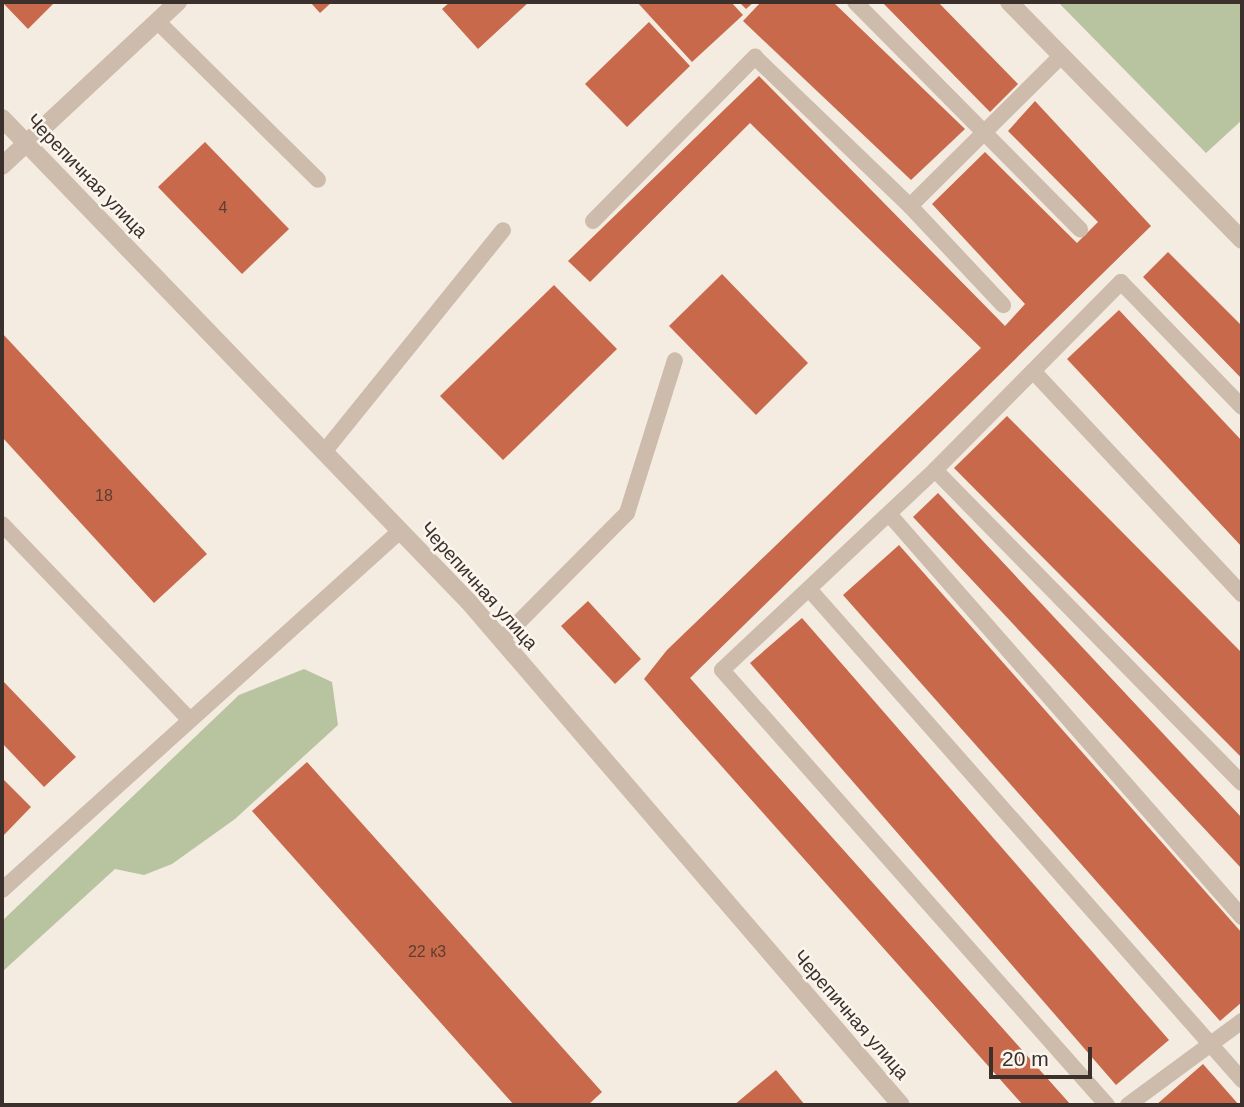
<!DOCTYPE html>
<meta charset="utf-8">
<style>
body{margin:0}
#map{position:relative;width:1244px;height:1107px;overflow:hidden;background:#f4ebe1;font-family:Arial,sans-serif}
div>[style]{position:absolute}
.green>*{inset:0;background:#b8c4a0}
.building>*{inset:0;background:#c8694b}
.service>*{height:16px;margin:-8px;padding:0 8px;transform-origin:8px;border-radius:8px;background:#cdbbac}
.minor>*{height:18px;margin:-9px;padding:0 9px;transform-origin:9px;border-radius:9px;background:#cdbbac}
.tertiary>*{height:18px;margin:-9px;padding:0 9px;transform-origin:9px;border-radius:9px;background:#cdbbac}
span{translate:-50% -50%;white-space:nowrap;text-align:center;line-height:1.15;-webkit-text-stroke:5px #fbf5ee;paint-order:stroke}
.number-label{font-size:16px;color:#5e3e33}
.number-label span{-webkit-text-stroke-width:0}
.street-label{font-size:19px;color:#3b302b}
.frame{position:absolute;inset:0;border:4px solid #3b302b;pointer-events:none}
.scale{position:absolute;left:989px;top:1047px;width:103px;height:32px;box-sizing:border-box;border:4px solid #3b302b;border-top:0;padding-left:9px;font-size:21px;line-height:24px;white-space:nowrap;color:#3b302b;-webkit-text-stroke:5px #fbf5ee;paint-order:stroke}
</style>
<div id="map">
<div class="green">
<div style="clip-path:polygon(1058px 2px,1242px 2px,1242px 120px,1206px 153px)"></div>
<div style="clip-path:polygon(304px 669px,332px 682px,338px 725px,235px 819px,172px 864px,144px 875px,115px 869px,2px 972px,2px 921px,239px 695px)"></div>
</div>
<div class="building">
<div style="clip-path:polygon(2px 2px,55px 2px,28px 29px)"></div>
<div style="clip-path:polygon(310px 2px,332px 2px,320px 13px)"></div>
<div style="clip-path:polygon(450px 2px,529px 2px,478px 49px,442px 9px)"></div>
<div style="clip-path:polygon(637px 2px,731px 2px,743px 15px,692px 62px)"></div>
<div style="clip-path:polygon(739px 2px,754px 2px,746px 9px)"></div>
<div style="clip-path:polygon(761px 2px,833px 2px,965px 129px,911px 180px,743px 21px)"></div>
<div style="clip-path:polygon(882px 2px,938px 2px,1018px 84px,990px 112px)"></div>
<div style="clip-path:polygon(649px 22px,690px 66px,627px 127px,585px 84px)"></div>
<div style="clip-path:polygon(759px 76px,1005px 326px,1025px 304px,932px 204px,985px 152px,1077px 243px,1098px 222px,1008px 131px,1035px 101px,1151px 226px,690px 678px,1071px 1105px,1023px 1105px,644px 679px,667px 650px,981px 348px,750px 123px,590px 282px,568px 261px)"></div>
<div style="clip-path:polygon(205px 142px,289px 229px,242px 274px,158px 187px)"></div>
<div style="clip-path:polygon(1168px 252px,1242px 326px,1242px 379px,1143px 277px)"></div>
<div style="clip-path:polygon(722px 274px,808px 363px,756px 415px,669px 326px)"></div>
<div style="clip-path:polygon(554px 285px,617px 349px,503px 460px,440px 396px)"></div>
<div style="clip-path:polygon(1119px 310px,1242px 441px,1242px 547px,1067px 359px)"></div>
<div style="clip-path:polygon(2px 333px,207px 554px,154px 603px,2px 437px)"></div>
<div style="clip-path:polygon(1007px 416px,1242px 653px,1242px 758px,954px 468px)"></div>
<div style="clip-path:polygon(938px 493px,1242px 818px,1242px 869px,913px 517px)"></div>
<div style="clip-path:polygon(899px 545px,1242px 933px,1242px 1002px,1220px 1021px,843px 595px)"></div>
<div style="clip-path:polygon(588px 601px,641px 659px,615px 684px,561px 626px)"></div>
<div style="clip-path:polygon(802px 618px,1169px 1040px,1116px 1085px,750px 663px)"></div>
<div style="clip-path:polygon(2px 680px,76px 757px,44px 787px,2px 743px)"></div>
<div style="clip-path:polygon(307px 762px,602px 1092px,588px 1105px,514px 1105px,252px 811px)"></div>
<div style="clip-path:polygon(2px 778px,31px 807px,2px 837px)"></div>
<div style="clip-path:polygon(1203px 1064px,1239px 1105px,1156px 1105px)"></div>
<div style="clip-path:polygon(776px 1070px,805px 1105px,734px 1105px)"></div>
</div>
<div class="service">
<div style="left:855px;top:2px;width:320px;rotate:45.3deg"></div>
<div style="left:157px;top:21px;width:226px;rotate:44.6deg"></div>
<div style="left:910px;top:206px;width:214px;rotate:-44.8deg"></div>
<div style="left:593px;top:221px;width:231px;rotate:-45.4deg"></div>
<div style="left:755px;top:57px;width:215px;rotate:43.9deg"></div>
<div style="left:910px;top:206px;width:136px;rotate:46.8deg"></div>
<div style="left:1033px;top:371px;width:306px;rotate:46.9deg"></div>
<div style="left:1242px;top:407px;width:174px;rotate:-134.1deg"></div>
<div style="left:1121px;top:282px;width:264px;rotate:134.7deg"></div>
<div style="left:935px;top:470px;width:438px;rotate:45.6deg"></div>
<div style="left:324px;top:452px;width:285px;rotate:-51.1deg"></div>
<div style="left:935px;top:470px;width:292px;rotate:136.8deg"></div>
<div style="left:722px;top:670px;width:581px;rotate:48.49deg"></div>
<div style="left:889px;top:514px;width:536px;rotate:48.78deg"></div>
<div style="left:2px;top:524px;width:270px;rotate:46.2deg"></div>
<div style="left:809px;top:589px;width:655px;rotate:48.59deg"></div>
<div style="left:501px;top:640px;width:179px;rotate:-45.2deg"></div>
<div style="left:627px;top:513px;width:160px;rotate:-72.6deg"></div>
<div style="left:2px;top:890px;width:536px;rotate:-42.05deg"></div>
<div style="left:1128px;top:1105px;width:142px;rotate:-36.4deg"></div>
</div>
<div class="minor">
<div style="left:2px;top:118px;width:671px;rotate:46.03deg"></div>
<div style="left:468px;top:601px;width:664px;rotate:49.33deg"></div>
<div style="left:2px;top:166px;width:241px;rotate:-43deg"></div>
</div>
<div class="tertiary">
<div style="left:1009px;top:2px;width:333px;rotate:45.6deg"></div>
</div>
<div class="number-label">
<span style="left:223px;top:208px">4</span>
<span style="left:104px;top:496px">18</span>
<span style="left:427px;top:952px">22 к3</span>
</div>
<div class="street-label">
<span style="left:87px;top:176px;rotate:46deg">Черепичная улица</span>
<span style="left:479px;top:586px;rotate:48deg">Черепичная улица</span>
<span style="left:851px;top:1015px;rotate:49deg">Черепичная улица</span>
</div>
<div class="frame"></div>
<div class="scale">20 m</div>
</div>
